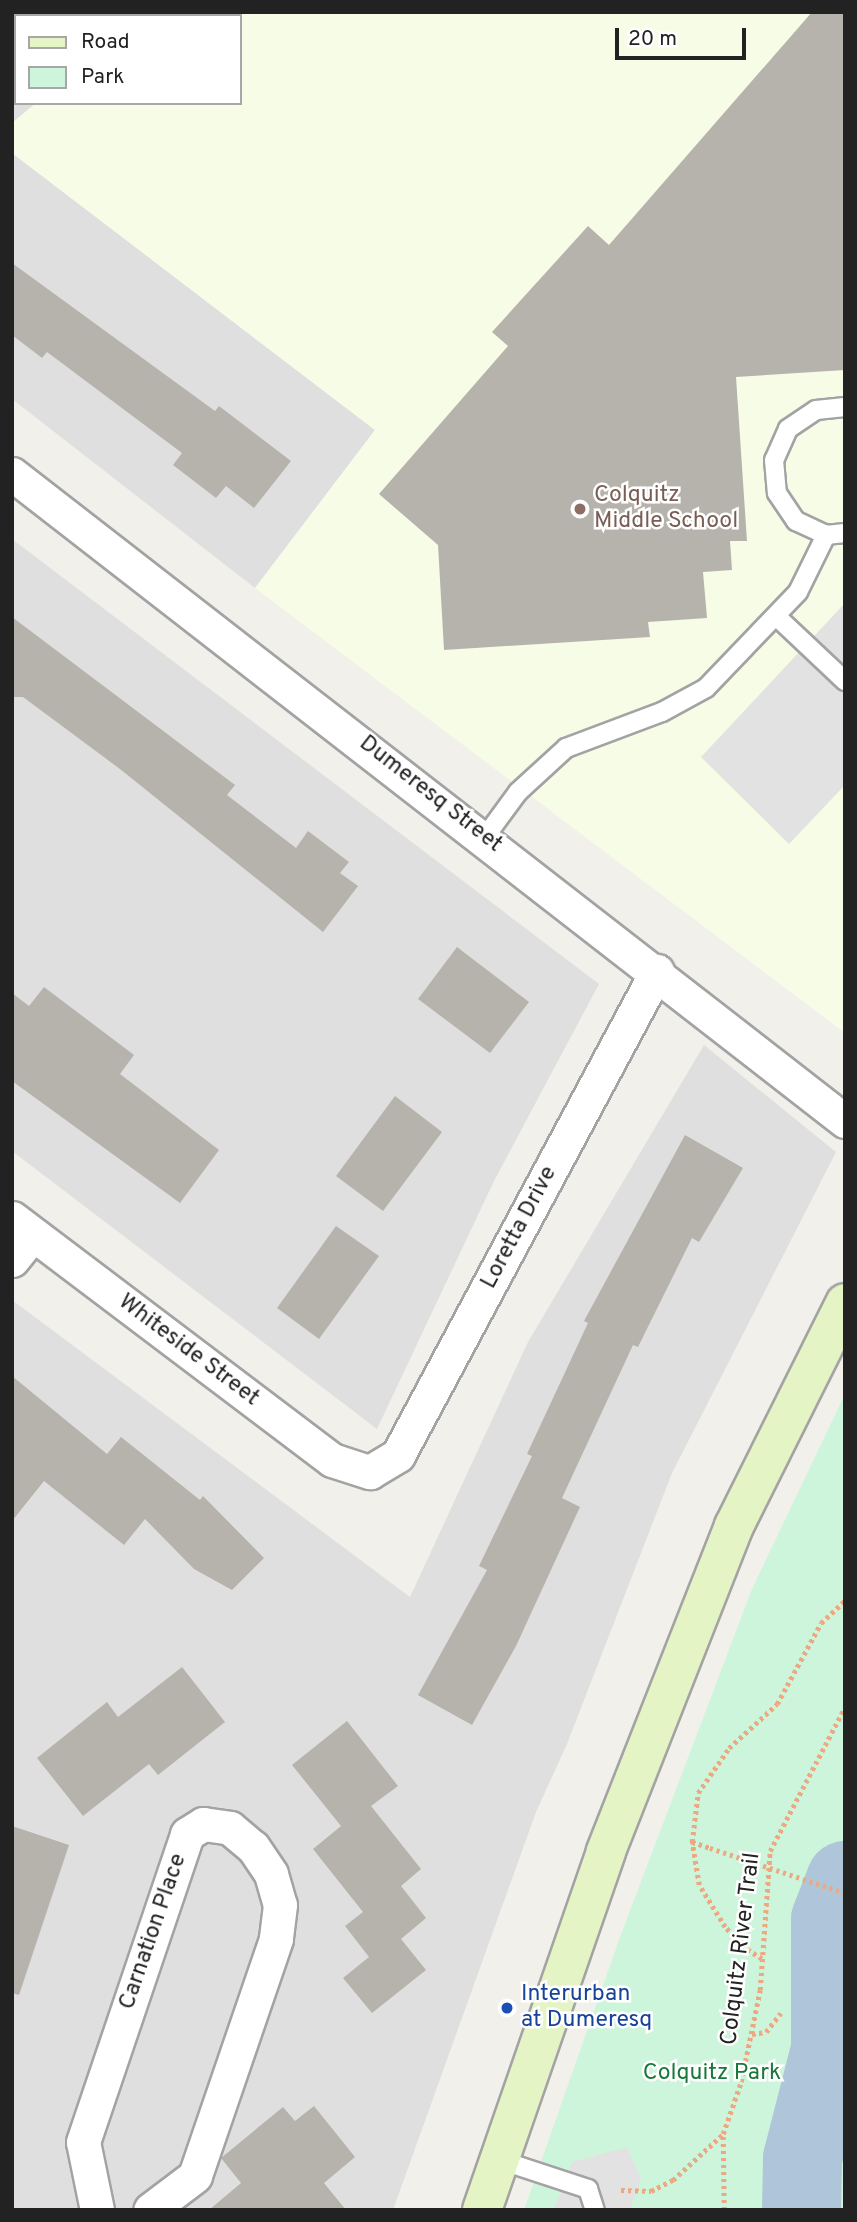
<!DOCTYPE html>
<style>
body{margin:0}
#map{position:relative;width:857px;height:2222px;overflow:hidden;background:#f1f0ea;font-family:Overpass,sans-serif}
div>[style]{position:absolute}
.residential>*{inset:0;background:#e0dfdf}
.education>*{inset:0;background:#f7fce7}
.park>*{inset:0;background:#cdf5db}
.parking>*{inset:0;background:#e2e2e2}
.river>*{height:79px;margin:-39.5px;padding:0 39.5px;transform-origin:39.5px;border-radius:39.5px;background:#afc5d9}
.building>*{inset:0;background:#b6b3ac}
.path>*{height:4.5px;margin-top:-2.25px;transform-origin:0;background:repeating-linear-gradient(90deg,#eca880 0 3.5px,transparent 0 7px)}
.roads{filter:drop-shadow(2px 0 #a3a3a3) drop-shadow(-2px 0 #a3a3a3) drop-shadow(0 2px #a3a3a3) drop-shadow(0 -2px #a3a3a3)}
.lane>*{height:18px;margin:-9px;padding:0 9px;transform-origin:9px;border-radius:9px;background:#fff}
.street>*{height:33px;margin:-16.5px;padding:0 16.5px;transform-origin:16.5px;border-radius:16.5px;background:#fff}
.secondary>*{height:38px;margin:-19px;padding:0 19px;transform-origin:19px;border-radius:19px;background:#e5f4c5}
.path-bridge>*{height:4.5px;margin-top:-2.25px;transform-origin:0;background:repeating-linear-gradient(90deg,#eca880 0 3.5px,transparent 0 7px)}
.dots>*{width:19px;height:19px;translate:-50% -50%;box-sizing:border-box;border:4px solid #fff;border-radius:50%}
span{translate:-50% -50%;white-space:nowrap;text-align:center;line-height:1.15;-webkit-text-stroke:5px #fff;paint-order:stroke}
.education-label{font-size:23px;color:#785e54}
.left{translate:0 -50%;text-align:left}
.street-label{font-size:23px;color:#222}
.transit-label{font-size:23px;color:#164399}
.park-label{font-size:23px;color:#187739}
.frame{position:absolute;inset:0;border:14px solid #222;pointer-events:none}
.legend{position:absolute;left:14px;top:14px;width:228px;height:91px;box-sizing:border-box;background:#fff;border:2px solid #a7a7a7;margin:0;padding:9px 12px;list-style:none;font-size:21px;color:#222}
.legend li{display:flex;align-items:center;gap:14px;height:35px}
.legend b{width:35px;border:2px solid #a7a7a7}
.scale{position:absolute;left:615px;top:28px;width:131px;height:32px;box-sizing:border-box;border:4px solid #222;border-top:0;padding-left:9px;font-size:21px;line-height:24px;white-space:nowrap;color:#222;-webkit-text-stroke:5px #fff;paint-order:stroke}
</style>
<div id="map">
<div class="residential">
<div style="clip-path:polygon(12px 12px,144px 12px,16px 16px,16px 103px,36px 103px,12px 123px)"></div>
<div style="clip-path:polygon(12px 153px,375px 430px,255px 588px,12px 399px)"></div>
<div style="clip-path:polygon(12px 539px,599px 984px,494px 1181px,377px 1429px,12px 1151px)"></div>
<div style="clip-path:polygon(704px 1045px,836px 1152px,672px 1473px,567px 1744px,536px 1812px,393px 2210px,12px 2210px,12px 1300px,410px 1597px,528px 1342px)"></div>
</div>
<div class="education">
<div style="clip-path:polygon(144px 12px,845px 12px,845px 1033px,255px 588px,375px 430px,12px 153px,12px 123px,36px 103px,240px 103px,240px 16px,139px 16px)"></div>
</div>
<div class="park">
<div style="clip-path:polygon(845px 1394px,845px 2210px,524px 2210px,620px 1937px,752px 1589px)"></div>
</div>
<div class="parking">
<div style="clip-path:polygon(845px 603px,845px 785px,789px 844px,701px 757px)"></div>
<div style="clip-path:polygon(627px 2147px,641px 2179px,630px 2210px,554px 2210px,572px 2162px)"></div>
</div>
<div class="river">
<div style="left:801px;top:2210px;width:52px;rotate:-88.9deg"></div>
<div style="left:802px;top:2158px;width:113px;rotate:-75.6deg"></div>
<div style="left:830px;top:2049px;width:130px;rotate:-90deg"></div>
<div style="left:830px;top:1919px;width:42px;rotate:-69deg"></div>
</div>
<div class="building">
<div style="clip-path:polygon(812px 12px,845px 12px,845px 370px,736px 377px,747px 541px,730px 541px,732px 570px,703px 572px,707px 618px,648px 622px,650px 637px,444px 650px,438px 545px,379px 494px,508px 346px,492px 332px,588px 226px,609px 245px)"></div>
<div style="clip-path:polygon(12px 263px,215px 411px,219px 406px,291px 461px,254px 508px,226px 486px,216px 498px,173px 465px,182px 453px,47px 352px,42px 358px,12px 335px)"></div>
<div style="clip-path:polygon(12px 617px,235px 785px,227px 795px,296px 848px,308px 831px,349px 862px,340px 873px,358px 886px,323px 932px,120px 769px,23px 697px,12px 697px)"></div>
<div style="clip-path:polygon(457px 947px,529px 1002px,490px 1053px,418px 999px)"></div>
<div style="clip-path:polygon(44px 987px,134px 1055px,120px 1074px,219px 1150px,180px 1203px,12px 1081px,12px 993px,29px 1006px)"></div>
<div style="clip-path:polygon(395px 1096px,442px 1132px,383px 1211px,336px 1176px)"></div>
<div style="clip-path:polygon(685px 1135px,743px 1168px,699px 1242px,692px 1238px,638px 1347px,633px 1345px,562px 1498px,580px 1507px,516px 1646px,472px 1725px,418px 1695px,487px 1570px,479px 1566px,532px 1456px,527px 1454px,588px 1323px,584px 1321px)"></div>
<div style="clip-path:polygon(336px 1226px,379px 1256px,319px 1339px,277px 1308px)"></div>
<div style="clip-path:polygon(12px 1376px,107px 1454px,121px 1437px,200px 1500px,203px 1496px,264px 1558px,232px 1590px,194px 1569px,145px 1519px,124px 1545px,44px 1481px,12px 1521px)"></div>
<div style="clip-path:polygon(182px 1667px,225px 1722px,158px 1775px,149px 1764px,83px 1816px,37px 1758px,107px 1702px,118px 1717px)"></div>
<div style="clip-path:polygon(347px 1721px,398px 1786px,371px 1806px,421px 1869px,401px 1886px,426px 1918px,401px 1939px,426px 1970px,372px 2013px,343px 1978px,369px 1957px,345px 1926px,363px 1912px,313px 1849px,341px 1826px,292px 1765px)"></div>
<div style="clip-path:polygon(12px 1826px,69px 1845px,19px 1995px,12px 1993px)"></div>
<div style="clip-path:polygon(314px 2106px,355px 2157px,324px 2183px,346px 2210px,209px 2210px,241px 2183px,221px 2158px,283px 2107px,295px 2121px)"></div>
</div>
<div class="path">
<div style="left:692px;top:1842px;width:19px;rotate:18deg"></div>
<div style="left:762px;top:1959px;width:22px;rotate:-148deg"></div>
<div style="left:743px;top:1947px;width:27px;rotate:-132deg"></div>
<div style="left:725px;top:1927px;width:49px;rotate:-121.8deg"></div>
<div style="left:699px;top:1885px;width:44px;rotate:-99.2deg"></div>
<div style="left:692px;top:1842px;width:49px;rotate:-83deg"></div>
<div style="left:698px;top:1793px;width:55px;rotate:-55.4deg"></div>
<div style="left:729px;top:1748px;width:65px;rotate:-42.5deg"></div>
<div style="left:777px;top:1704px;width:92px;rotate:-61.5deg"></div>
<div style="left:821px;top:1623px;width:33px;rotate:-43deg"></div>
<div style="left:752px;top:2034px;width:14px;rotate:-8deg"></div>
<div style="left:766px;top:2032px;width:24px;rotate:-52deg"></div>
<div style="left:621px;top:2190px;width:30px;rotate:2deg"></div>
<div style="left:651px;top:2191px;width:25px;rotate:-27deg"></div>
<div style="left:673px;top:2180px;width:67px;rotate:-42.6deg"></div>
<div style="left:724px;top:2210px;width:76px;rotate:-90.8deg"></div>
<div style="left:723px;top:2134px;width:55px;rotate:-70.9deg"></div>
<div style="left:741px;top:2082px;width:94px;rotate:-78.3deg"></div>
<div style="left:760px;top:1990px;width:139px;rotate:-85.9deg"></div>
<div style="left:770px;top:1851px;width:162px;rotate:-62.5deg"></div>
</div>
<div class="roads">
<div class="lane">
<div style="left:845px;top:407px;width:29px;rotate:174deg"></div>
<div style="left:816px;top:410px;width:34px;rotate:146deg"></div>
<div style="left:788px;top:429px;width:34px;rotate:114deg"></div>
<div style="left:774px;top:460px;width:33px;rotate:85deg"></div>
<div style="left:777px;top:493px;width:34px;rotate:56deg"></div>
<div style="left:796px;top:521px;width:33px;rotate:25deg"></div>
<div style="left:826px;top:535px;width:19px;rotate:-6deg"></div>
<div style="left:776px;top:616px;width:95px;rotate:43.3deg"></div>
<div style="left:485px;top:837px;width:56px;rotate:-53.7deg"></div>
<div style="left:518px;top:792px;width:65px;rotate:-42.5deg"></div>
<div style="left:566px;top:748px;width:103px;rotate:-20.6deg"></div>
<div style="left:662px;top:712px;width:50px;rotate:-28.6deg"></div>
<div style="left:706px;top:688px;width:133px;rotate:-46.2deg"></div>
<div style="left:798px;top:592px;width:64px;rotate:-63.8deg"></div>
<div style="left:500px;top:2160px;width:93px;rotate:18.2deg"></div>
<div style="left:588px;top:2189px;width:22px;rotate:72deg"></div>
</div>
<div class="street">
<div style="left:12px;top:474px;width:1055px;rotate:37.84deg"></div>
<div style="left:12px;top:1218px;width:401px;rotate:37.1deg"></div>
<div style="left:332px;top:1460px;width:40px;rotate:18deg"></div>
<div style="left:370px;top:1472px;width:33px;rotate:-31deg"></div>
<div style="left:398px;top:1455px;width:549px;rotate:-61.85deg"></div>
<div style="left:12px;top:1260px;width:33px;rotate:-51deg"></div>
<div style="left:97px;top:2210px;width:69px;rotate:-101.6deg"></div>
<div style="left:83px;top:2142px;width:325px;rotate:-71.3deg"></div>
<div style="left:187px;top:1834px;width:19px;rotate:-32deg"></div>
<div style="left:203px;top:1824px;width:27px;rotate:8deg"></div>
<div style="left:230px;top:1828px;width:30px;rotate:40deg"></div>
<div style="left:253px;top:1847px;width:32px;rotate:56deg"></div>
<div style="left:271px;top:1874px;width:32px;rotate:74deg"></div>
<div style="left:280px;top:1905px;width:34px;rotate:97deg"></div>
<div style="left:276px;top:1939px;width:250px;rotate:108.9deg"></div>
<div style="left:195px;top:2176px;width:56px;rotate:142.9deg"></div>
</div>
<div class="secondary">
<div style="left:482px;top:2210px;width:380px;rotate:-70.9deg"></div>
<div style="left:606px;top:1851px;width:349px;rotate:-68.5deg"></div>
<div style="left:734px;top:1526px;width:249px;rotate:-63.5deg"></div>
</div>
</div>
<div class="path-bridge">
<div style="left:710px;top:1848px;width:142px;rotate:18.4deg"></div>
</div>
<div class="dots">
<div style="left:580px;top:509px;background:#8d6e63"></div>
<div style="left:507px;top:2008px;background:#1a4fb4"></div>
</div>
<div class="education-label">
<span class="left" style="left:594px;top:509px">Colquitz<br>Middle School</span>
</div>
<div class="street-label">
<span style="left:430px;top:795px;rotate:38deg">Dumeresq Street</span>
<span style="left:520px;top:1228px;rotate:-62deg">Loretta Drive</span>
<span style="left:188px;top:1351px;rotate:37deg">Whiteside Street</span>
<span style="left:154px;top:1932px;rotate:-71deg">Carnation Place</span>
<span style="left:742px;top:1949px;rotate:-83deg">Colquitz River Trail</span>
</div>
<div class="transit-label">
<span class="left" style="left:521px;top:2008px">Interurban<br>at Dumeresq</span>
</div>
<div class="park-label">
<span style="left:712px;top:2074px">Colquitz Park</span>
</div>
<div class="frame"></div>
<ul class="legend">
<li><b style="height:9px;background:#e5f4c5"></b>Road</li>
<li><b style="height:19px;background:#cdf5db"></b>Park</li>
</ul>
<div class="scale">20 m</div>
</div>
